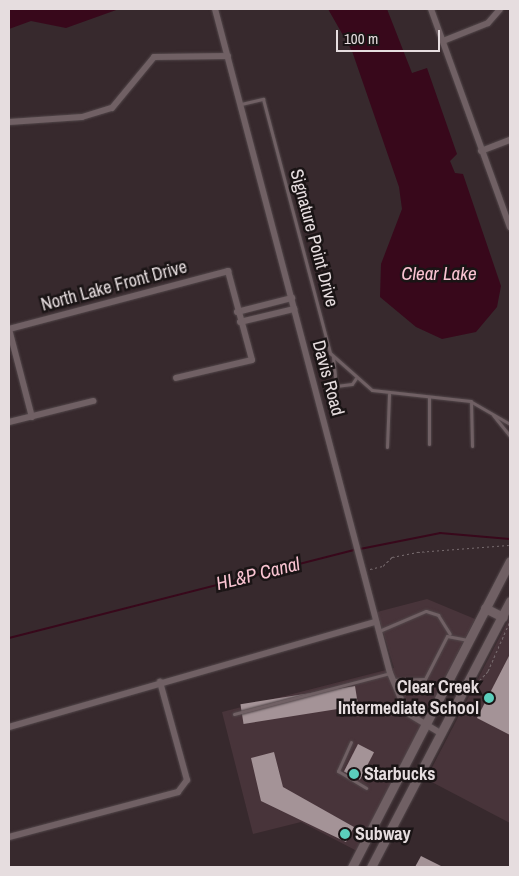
<!DOCTYPE html>
<style>
body{margin:0}
#map{position:relative;width:519px;height:876px;overflow:hidden;background:#37292d;font-family:"Archivo Narrow",sans-serif}
div>[style]{position:absolute}
.built>*{inset:0;background:#48343a}
.water>*{inset:0;background:#38081b}
.stream>*{height:2px;margin:-1px;padding:0 1px;transform-origin:1px;border-radius:1px;background:#38081b}
.building>*{inset:0;background:#a49397;transform-origin:0 0}
.path>*{height:1px;margin-top:-0.5px;transform-origin:0;background:repeating-linear-gradient(90deg,#776b6e 0 2.5px,transparent 0 5px)}
.roads{filter:drop-shadow(0 0 1px #52474a) drop-shadow(0 0 1px #52474a)}
.service>*{height:3px;margin:-1.5px;padding:0 1.5px;transform-origin:1.5px;border-radius:1.5px;background:#706064}
.minor>*{height:6px;margin:-3px;padding:0 3px;transform-origin:3px;border-radius:3px;background:#706064}
.secondary>*{height:9px;margin:-4.5px;padding:0 4.5px;transform-origin:4.5px;border-radius:4.5px;background:#706064}
.dots>*{width:14px;height:14px;translate:-50% -50%;box-sizing:border-box;border:2px solid #1a1415;border-radius:50%}
span{translate:-50% -50%;white-space:nowrap;text-align:center;line-height:1.15;-webkit-text-stroke:5px #1a1415;paint-order:stroke}
.street-label{font-size:18px;color:#e6dddf}
.poi-label{font-size:18px;color:#e6dddf;font-weight:700}
.right{translate:-100% -50%;text-align:right}
.left{translate:0 -50%;text-align:left}
.water-label{font-size:19px;color:#fac4d2;font-style:italic}
.frame{position:absolute;inset:0;border:10px solid #e6dddf;pointer-events:none}
.scale{position:absolute;left:336px;top:30px;width:104px;height:22px;box-sizing:border-box;border:2px solid #e6dddf;border-top:0;padding-left:6px;font-size:15px;line-height:18px;white-space:nowrap;color:#e6dddf;-webkit-text-stroke:4px #1a1415;paint-order:stroke}
</style>
<div id="map">
<div class="built">
<div style="clip-path:polygon(427px 599px,475px 619px,357px 851px,301px 822px,253px 834px,222px 712px,394px 668px,377px 612px)"></div>
<div style="clip-path:polygon(510px 617px,510px 823px,426px 779px)"></div>
</div>
<div class="water">
<div style="clip-path:polygon(9px 9px,119px 9px,66px 28px,31px 21px,9px 29px)"></div>
<div style="clip-path:polygon(328px 9px,387px 9px,412px 73px,427px 68px,457px 154px,450px 161px,455px 173px,463px 174px,501px 286px,497px 307px,476px 332px,442px 339px,416px 327px,380px 297px,381px 264px,402px 209px,399px 187px,352px 51px)"></div>
</div>
<div class="stream">
<div style="left:360px;top:549px;width:82px;rotate:-11.3deg"></div>
<div style="left:440px;top:533px;width:70px;rotate:4.9deg"></div>
<div style="left:9px;top:638px;width:357px;rotate:-14.3deg"></div>
</div>
<div class="building">
<div style="clip-path:polygon(510px 654px,510px 735px,477px 718px)"></div>
<div style="left:355px;top:686px;width:20px;height:116px;rotate:81deg"></div>
<div style="left:358px;top:744px;width:18px;height:31px;rotate:27deg"></div>
<div style="clip-path:polygon(274px 752px,283px 787px,354px 827px,346px 842px,261px 801px,251px 758px)"></div>
<div style="clip-path:polygon(421px 856px,443px 867px,415px 867px)"></div>
</div>
<div class="path">
<div style="left:370px;top:569px;width:13px;rotate:-13deg"></div>
<div style="left:383px;top:566px;width:13px;rotate:-45deg"></div>
<div style="left:392px;top:557px;width:25px;rotate:-11deg"></div>
<div style="left:417px;top:552px;width:92px;rotate:-4.4deg"></div>
<div style="left:476px;top:684px;width:18px;rotate:-47deg"></div>
<div style="left:488px;top:671px;width:55px;rotate:-66.3deg"></div>
</div>
<div class="roads">
<div class="service">
<div style="left:241px;top:104px;width:23px;rotate:-13deg"></div>
<div style="left:263px;top:99px;width:263px;rotate:75.2deg"></div>
<div style="left:330px;top:353px;width:56px;rotate:41.4deg"></div>
<div style="left:372px;top:390px;width:99px;rotate:6.4deg"></div>
<div style="left:470px;top:401px;width:46px;rotate:29.9deg"></div>
<div style="left:333px;top:357px;width:29px;rotate:84deg"></div>
<div style="left:336px;top:386px;width:16px;rotate:-7deg"></div>
<div style="left:352px;top:384px;width:7px;rotate:-56deg"></div>
<div style="left:471px;top:401px;width:45px;rotate:88.7deg"></div>
<div style="left:493px;top:415px;width:27px;rotate:51deg"></div>
<div style="left:429px;top:444px;width:47px;rotate:-90deg"></div>
<div style="left:387px;top:447px;width:53px;rotate:-87.8deg"></div>
<div style="left:379px;top:631px;width:51px;rotate:-23.1deg"></div>
<div style="left:426px;top:611px;width:13px;rotate:18deg"></div>
<div style="left:438px;top:615px;width:22px;rotate:58deg"></div>
<div style="left:393px;top:680px;width:32px;rotate:-2deg"></div>
<div style="left:425px;top:679px;width:48px;rotate:-62.9deg"></div>
<div style="left:447px;top:636px;width:21px;rotate:11deg"></div>
<div style="left:234px;top:714px;width:161px;rotate:-14.7deg"></div>
<div style="left:351px;top:742px;width:32px;rotate:114deg"></div>
<div style="left:338px;top:771px;width:33px;rotate:31deg"></div>
</div>
<div class="minor">
<div style="left:215px;top:9px;width:687px;rotate:75.24deg"></div>
<div style="left:390px;top:673px;width:43px;rotate:67deg"></div>
<div style="left:407px;top:713px;width:41px;rotate:31deg"></div>
<div style="left:431px;top:9px;width:232px;rotate:70.1deg"></div>
<div style="left:443px;top:41px;width:48px;rotate:-21.8deg"></div>
<div style="left:488px;top:23px;width:18px;rotate:-49deg"></div>
<div style="left:9px;top:122px;width:73px;rotate:-3.9deg"></div>
<div style="left:82px;top:117px;width:31px;rotate:-17deg"></div>
<div style="left:112px;top:108px;width:66px;rotate:-50.5deg"></div>
<div style="left:154px;top:57px;width:74px;rotate:-0.8deg"></div>
<div style="left:481px;top:151px;width:31px;rotate:-21deg"></div>
<div style="left:237px;top:312px;width:57px;rotate:-14.3deg"></div>
<div style="left:240px;top:322px;width:56px;rotate:-13.5deg"></div>
<div style="left:9px;top:329px;width:227px;rotate:-14.8deg"></div>
<div style="left:228px;top:271px;width:92px;rotate:74.9deg"></div>
<div style="left:252px;top:360px;width:78px;rotate:166.7deg"></div>
<div style="left:9px;top:329px;width:91px;rotate:75.4deg"></div>
<div style="left:9px;top:422px;width:87px;rotate:-14deg"></div>
<div style="left:9px;top:727px;width:382px;rotate:-16deg"></div>
<div style="left:9px;top:837px;width:175px;rotate:-14.9deg"></div>
<div style="left:178px;top:792px;width:15px;rotate:-53deg"></div>
<div style="left:187px;top:780px;width:102px;rotate:-105.4deg"></div>
</div>
<div class="secondary">
<div style="left:485px;top:608px;width:20px;rotate:27deg"></div>
<div style="left:352px;top:867px;width:344px;rotate:-62.7deg"></div>
<div style="left:371px;top:867px;width:300px;rotate:-62.4deg"></div>
</div>
</div>
<div class="dots">
<div style="left:489px;top:698px;background:#5bcebc"></div>
<div style="left:354px;top:774px;background:#5bcebc"></div>
<div style="left:345px;top:834px;background:#5bcebc"></div>
</div>
<div class="street-label">
<span style="left:314px;top:238px;rotate:75deg">Signature Point Drive</span>
<span style="left:114px;top:286px;rotate:-15deg">North Lake Front Drive</span>
<span style="left:328px;top:378px;rotate:75deg">Davis Road</span>
</div>
<div class="poi-label">
<span class="right" style="left:479px;top:698px">Clear Creek<br>Intermediate School</span>
<span class="left" style="left:364px;top:774px">Starbucks</span>
<span class="left" style="left:355px;top:834px">Subway</span>
</div>
<div class="water-label">
<span style="left:439px;top:274px">Clear Lake</span>
<span style="left:258px;top:574px;rotate:-14deg">HL&amp;P Canal</span>
</div>
<div class="frame"></div>
<div class="scale">100 m</div>
</div>
